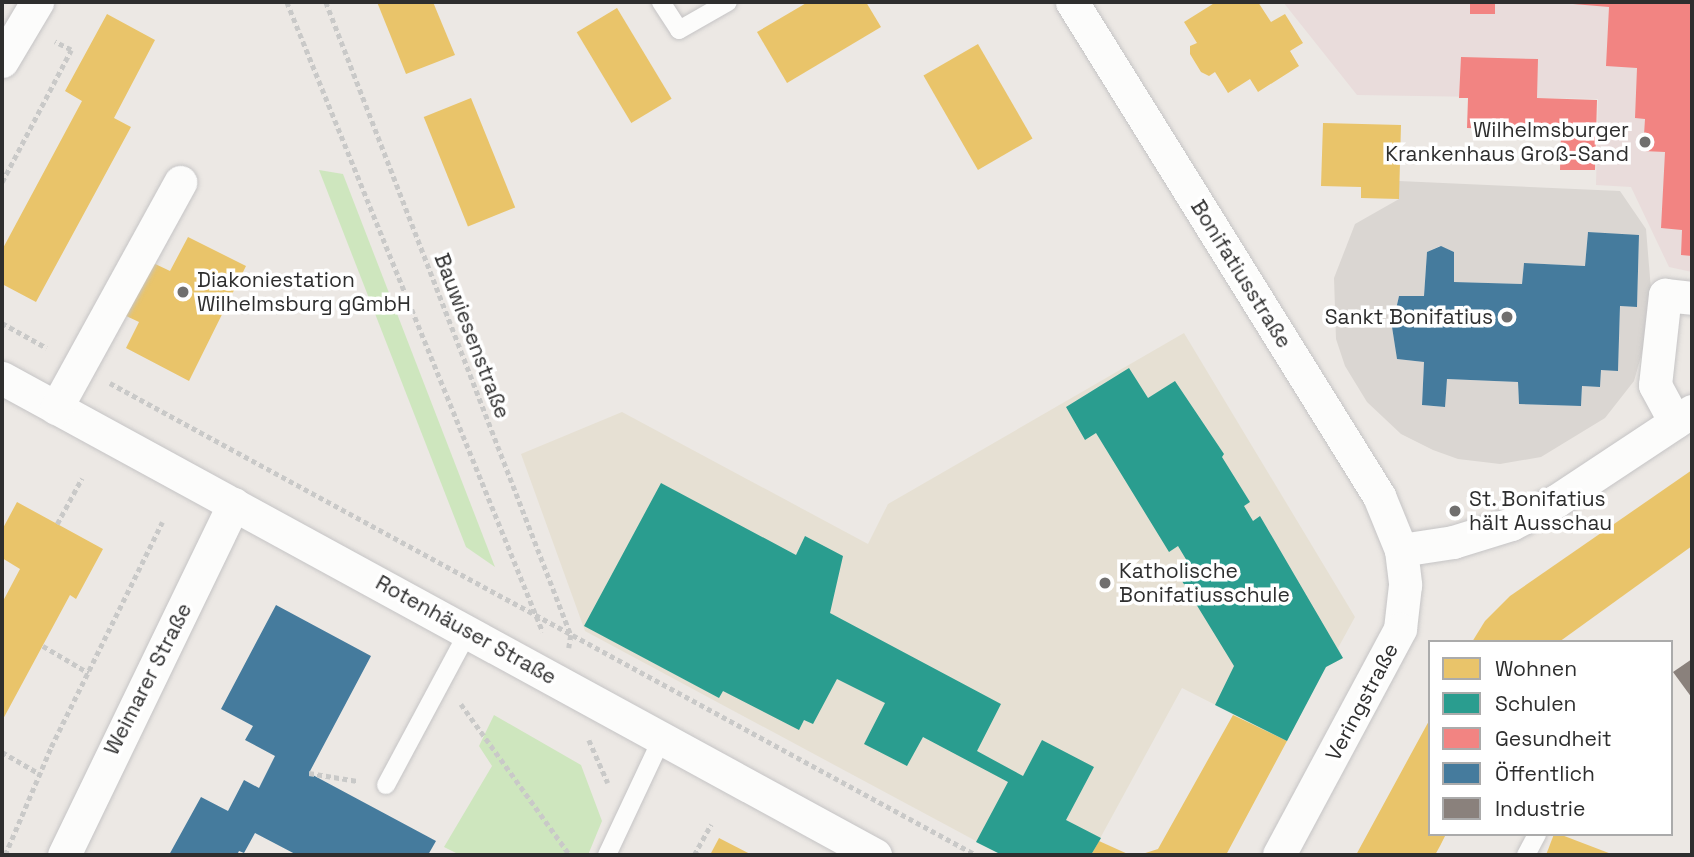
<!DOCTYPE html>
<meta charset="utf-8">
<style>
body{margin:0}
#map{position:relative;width:1694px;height:857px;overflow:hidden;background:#ece8e4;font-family:"Space Grotesk",sans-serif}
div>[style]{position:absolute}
.education>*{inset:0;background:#e6e0d3}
.medical>*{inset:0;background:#e9dcdb}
.green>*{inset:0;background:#cee6be}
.plaza>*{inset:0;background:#dad6d2}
.homes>*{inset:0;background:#e9c46a;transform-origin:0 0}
.schools>*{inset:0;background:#2a9d8f}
.health>*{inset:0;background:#f28482;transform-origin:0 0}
.public>*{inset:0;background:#457b9d}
.industry>*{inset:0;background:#8a817c}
.path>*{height:4.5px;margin-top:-2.25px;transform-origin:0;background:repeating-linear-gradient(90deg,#c9c9c8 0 5px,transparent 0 8.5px)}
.roads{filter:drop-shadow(0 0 2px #c5c4c5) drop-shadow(0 0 2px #c5c4c5)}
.lane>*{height:18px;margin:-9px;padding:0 9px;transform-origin:9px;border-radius:9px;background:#fcfcfb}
.street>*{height:33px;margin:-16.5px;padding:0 16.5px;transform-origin:16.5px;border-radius:16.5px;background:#fcfcfb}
.dots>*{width:19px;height:19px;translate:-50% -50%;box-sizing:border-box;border:4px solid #fff;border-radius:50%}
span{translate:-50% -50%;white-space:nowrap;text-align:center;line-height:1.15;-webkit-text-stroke:7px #fff;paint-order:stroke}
.poi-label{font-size:21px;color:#2e2e2e}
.right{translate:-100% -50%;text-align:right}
.left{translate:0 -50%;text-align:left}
.street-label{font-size:21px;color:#2e2e2e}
.frame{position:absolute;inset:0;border:4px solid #2e2e2e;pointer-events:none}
.legend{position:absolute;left:1428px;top:640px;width:245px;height:196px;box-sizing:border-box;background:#fff;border:2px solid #ababab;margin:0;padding:9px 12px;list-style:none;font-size:21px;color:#2e2e2e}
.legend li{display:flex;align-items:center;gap:14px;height:35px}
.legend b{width:35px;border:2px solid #ababab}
</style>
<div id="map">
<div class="education">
<div style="clip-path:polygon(1184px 333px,1355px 617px,1338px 648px,1343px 658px,1326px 667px,1287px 741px,1182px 688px,1091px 855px,1002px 855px,585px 631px,521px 454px,622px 412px,868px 544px,888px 504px)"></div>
</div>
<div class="medical">
<div style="clip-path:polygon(1283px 2px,1692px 2px,1692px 272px,1669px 267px,1631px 187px,1596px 185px,1598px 99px,1357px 95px)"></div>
</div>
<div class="green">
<div style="clip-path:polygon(319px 170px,343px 174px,495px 567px,466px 547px)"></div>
<div style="clip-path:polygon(494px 715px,581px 765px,602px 821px,588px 855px,460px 855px,444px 847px,492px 766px,479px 746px)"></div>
</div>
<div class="plaza">
<div style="clip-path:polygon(evenodd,1399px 181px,1620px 191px,1646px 229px,1653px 314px,1634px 381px,1605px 418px,1541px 457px,1500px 464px,1458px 459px,1433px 450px,1401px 434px,1367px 402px,1345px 366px,1336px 339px,1334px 278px,1355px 224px,1399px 199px,1399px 181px,1588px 232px,1639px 236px,1637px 307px,1620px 306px,1618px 370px,1601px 370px,1600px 387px,1582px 386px,1581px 406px,1519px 404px,1518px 382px,1447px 379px,1444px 407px,1422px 405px,1424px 362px,1397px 359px,1392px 327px,1399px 296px,1424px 296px,1427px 252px,1440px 246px,1454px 252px,1454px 282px,1522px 284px,1524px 263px,1585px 266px,1588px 232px)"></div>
</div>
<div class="homes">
<div style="clip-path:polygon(377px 2px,433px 2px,455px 55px,406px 74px)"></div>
<div style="clip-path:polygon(808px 2px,866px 2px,881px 27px,787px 83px,757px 32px)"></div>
<div style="clip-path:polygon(1216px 2px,1258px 2px,1271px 22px,1285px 14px,1303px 43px,1290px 51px,1299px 66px,1258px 92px,1250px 79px,1228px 93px,1215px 72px,1209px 76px,1201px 72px,1190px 54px,1190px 46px,1197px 43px,1184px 22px)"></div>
<div style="left:617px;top:8px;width:106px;height:47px;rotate:59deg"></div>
<div style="clip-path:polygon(107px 14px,155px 40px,114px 118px,131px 127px,36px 302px,2px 284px,2px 250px,82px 101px,65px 91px)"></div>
<div style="left:978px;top:44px;width:109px;height:63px;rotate:60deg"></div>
<div style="left:471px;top:98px;width:118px;height:51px;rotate:68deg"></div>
<div style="clip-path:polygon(1323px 123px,1401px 125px,1399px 199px,1361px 198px,1361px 187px,1321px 186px)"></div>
<div style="clip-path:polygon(188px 237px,246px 266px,189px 381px,126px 348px,139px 322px,122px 314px,149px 261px,170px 271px)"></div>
<div style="clip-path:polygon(1692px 470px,1692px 546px,1559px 642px,1472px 642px,1485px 621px,1510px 596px)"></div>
<div style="clip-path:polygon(17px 502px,103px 549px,76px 599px,70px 595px,2px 721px,2px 603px,20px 569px,2px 558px,2px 530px)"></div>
<div style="clip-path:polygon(1233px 715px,1287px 741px,1226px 855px,1139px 855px,1158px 849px)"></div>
<div style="clip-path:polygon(1430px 719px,1430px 834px,1446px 834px,1440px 846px,1435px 855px,1356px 855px)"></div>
<div style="clip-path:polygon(1554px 834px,1559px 834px,1614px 855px,1546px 855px)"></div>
<div style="clip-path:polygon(719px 838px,752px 855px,710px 855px)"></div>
<div style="clip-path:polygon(1099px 841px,1130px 855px,1091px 855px)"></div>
</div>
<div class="schools">
<div style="clip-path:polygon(1129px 368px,1148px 398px,1175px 381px,1224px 454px,1222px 457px,1250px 502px,1244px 506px,1253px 521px,1260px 516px,1343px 658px,1326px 667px,1287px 741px,1215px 705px,1234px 666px,1174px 568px,1187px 561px,1178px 546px,1169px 552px,1096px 433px,1085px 440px,1066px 407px)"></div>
<div style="clip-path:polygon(661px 483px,796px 555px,805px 536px,843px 556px,830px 613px,1001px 704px,977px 751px,1023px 776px,1042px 740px,1094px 767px,1066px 820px,1101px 838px,1091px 855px,1002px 855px,976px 842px,1008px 782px,923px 737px,907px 766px,864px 744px,885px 703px,837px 679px,813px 724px,804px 720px,799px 730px,723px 691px,719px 698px,584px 626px)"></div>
</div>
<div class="health">
<div style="left:1470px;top:2px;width:25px;height:12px"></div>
<div style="clip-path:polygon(1549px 2px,1692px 2px,1692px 256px,1681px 255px,1682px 230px,1661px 228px,1665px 152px,1643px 151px,1645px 119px,1635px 118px,1637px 68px,1606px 66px,1609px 7px)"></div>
<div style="clip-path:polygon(1461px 57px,1538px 59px,1537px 98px,1597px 100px,1595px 170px,1560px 170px,1561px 131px,1467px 128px,1468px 98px,1459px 98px)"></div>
</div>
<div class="public">
<div style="clip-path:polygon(1588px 232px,1639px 235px,1637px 307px,1620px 306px,1618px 371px,1601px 370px,1600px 387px,1582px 386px,1581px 406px,1519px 404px,1518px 382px,1447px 379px,1445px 407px,1422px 405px,1424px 362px,1397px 359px,1392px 327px,1399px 296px,1424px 296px,1427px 252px,1441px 246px,1454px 252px,1454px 282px,1522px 284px,1524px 263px,1585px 266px)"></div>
<div style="clip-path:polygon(276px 605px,371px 656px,309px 773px,436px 841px,428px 855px,297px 855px,255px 833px,244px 853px,239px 851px,237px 855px,169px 855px,201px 797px,228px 811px,244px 780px,259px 788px,275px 756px,245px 740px,253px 726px,221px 709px)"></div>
</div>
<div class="industry">
<div style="clip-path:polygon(1692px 659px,1692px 698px,1673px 672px)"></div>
</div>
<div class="path">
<div style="left:287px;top:2px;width:680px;rotate:67.89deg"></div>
<div style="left:326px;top:2px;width:679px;rotate:68.84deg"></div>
<div style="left:571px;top:635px;width:13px;rotate:99deg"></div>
<div style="left:2px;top:182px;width:149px;rotate:-62.4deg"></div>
<div style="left:71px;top:50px;width:18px;rotate:-153deg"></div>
<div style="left:2px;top:323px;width:51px;rotate:29.1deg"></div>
<div style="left:110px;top:383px;width:986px;rotate:28.59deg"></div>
<div style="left:57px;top:524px;width:52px;rotate:-61.5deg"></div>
<div style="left:43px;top:646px;width:53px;rotate:30.4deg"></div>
<div style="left:461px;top:704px;width:186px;rotate:54.2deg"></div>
<div style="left:589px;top:740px;width:47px;rotate:66.2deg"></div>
<div style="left:2px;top:752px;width:44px;rotate:30.1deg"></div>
<div style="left:309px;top:773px;width:49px;rotate:9.5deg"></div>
<div style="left:5px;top:855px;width:117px;rotate:-66.9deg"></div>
<div style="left:51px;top:747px;width:251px;rotate:-63.7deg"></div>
<div style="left:694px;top:855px;width:35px;rotate:-61deg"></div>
</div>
<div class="roads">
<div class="lane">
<div style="left:661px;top:2px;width:33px;rotate:57deg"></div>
<div style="left:679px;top:30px;width:56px;rotate:-29.7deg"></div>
<div style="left:386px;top:785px;width:174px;rotate:-61.8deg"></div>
<div style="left:607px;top:855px;width:129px;rotate:-64.8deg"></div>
<div style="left:1526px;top:855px;width:24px;rotate:-62deg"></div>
</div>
<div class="street">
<div style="left:1072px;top:2px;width:582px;rotate:58.14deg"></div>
<div style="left:1379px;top:496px;width:58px;rotate:67.8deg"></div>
<div style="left:1401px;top:550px;width:35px;rotate:83deg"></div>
<div style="left:1405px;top:585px;width:44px;rotate:96.5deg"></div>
<div style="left:1400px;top:629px;width:256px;rotate:118.2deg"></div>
<div style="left:2px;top:61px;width:69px;rotate:-59.3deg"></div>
<div style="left:2px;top:378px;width:995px;rotate:28.65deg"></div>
<div style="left:56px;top:408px;width:258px;rotate:-61.2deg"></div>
<div style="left:1675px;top:422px;width:42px;rotate:-118.4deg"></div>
<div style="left:1655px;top:385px;width:91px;rotate:-83.7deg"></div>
<div style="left:1665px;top:295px;width:27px;rotate:6deg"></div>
<div style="left:1401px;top:550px;width:53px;rotate:-8.7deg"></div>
<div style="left:1453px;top:542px;width:61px;rotate:-17.2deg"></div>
<div style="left:1511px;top:524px;width:51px;rotate:-27.1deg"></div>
<div style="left:1556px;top:501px;width:163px;rotate:-33.5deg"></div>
<div style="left:64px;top:855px;width:390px;rotate:-64.2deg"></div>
</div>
</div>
<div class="dots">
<div style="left:1645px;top:142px;background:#706f6e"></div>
<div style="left:183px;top:292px;background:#706f6e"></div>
<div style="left:1507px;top:317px;background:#706f6e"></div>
<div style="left:1455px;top:511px;background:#706f6e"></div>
<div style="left:1105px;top:583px;background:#706f6e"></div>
</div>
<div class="poi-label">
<span class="right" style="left:1629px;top:142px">Wilhelmsburger<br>Krankenhaus Groß-Sand</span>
<span class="left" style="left:197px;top:292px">Diakoniestation<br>Wilhelmsburg gGmbH</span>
<span class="right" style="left:1493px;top:317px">Sankt Bonifatius</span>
<span class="left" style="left:1469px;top:511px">St. Bonifatius<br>hält Ausschau</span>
<span class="left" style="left:1119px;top:583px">Katholische<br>Bonifatiusschule</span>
</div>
<div class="street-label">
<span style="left:1241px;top:274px;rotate:58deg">Bonifatiusstraße</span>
<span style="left:472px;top:336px;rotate:69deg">Bauwiesenstraße</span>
<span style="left:466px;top:630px;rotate:29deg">Rotenhäuser Straße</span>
<span style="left:148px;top:679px;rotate:-63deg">Weimarer Straße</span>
<span style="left:1362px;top:702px;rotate:-62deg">Veringstraße</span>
</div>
<div class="frame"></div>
<ul class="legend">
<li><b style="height:19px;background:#e9c46a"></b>Wohnen</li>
<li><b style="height:19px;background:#2a9d8f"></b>Schulen</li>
<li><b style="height:19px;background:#f28482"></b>Gesundheit</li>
<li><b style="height:19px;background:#457b9d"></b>Öffentlich</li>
<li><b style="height:19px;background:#8a817c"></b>Industrie</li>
</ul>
</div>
